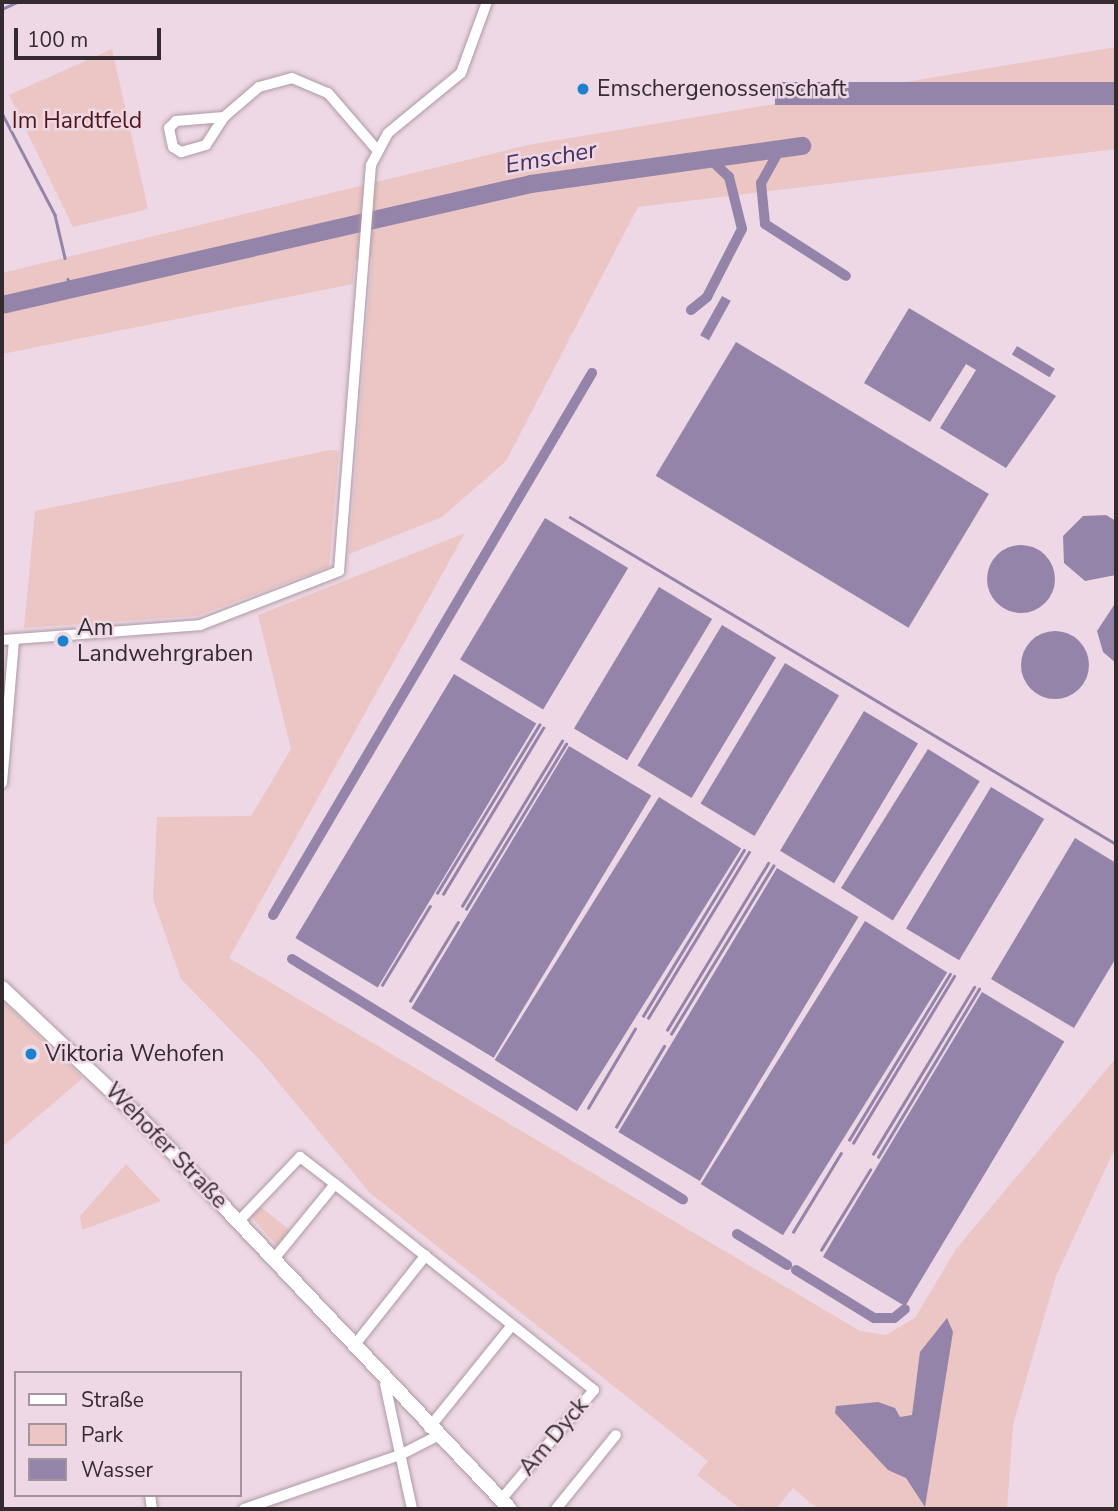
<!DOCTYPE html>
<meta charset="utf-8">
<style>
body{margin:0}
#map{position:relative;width:1118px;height:1511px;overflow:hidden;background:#eed8e5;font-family:"Nunito Sans",sans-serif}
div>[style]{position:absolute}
.green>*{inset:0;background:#ebc6c4}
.water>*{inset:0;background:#9484aa;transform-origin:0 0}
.round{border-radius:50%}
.stream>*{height:2.5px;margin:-1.25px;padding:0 1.25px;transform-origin:1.25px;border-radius:1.25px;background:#9484aa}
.canal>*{height:10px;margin:-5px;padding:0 5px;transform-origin:5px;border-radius:5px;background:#9484aa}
.river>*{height:18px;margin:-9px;padding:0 9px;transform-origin:9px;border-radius:9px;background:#9484aa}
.roads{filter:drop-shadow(0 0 2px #ae9aa5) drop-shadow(0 0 2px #ae9aa5)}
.street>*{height:10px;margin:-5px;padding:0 5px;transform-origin:5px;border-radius:5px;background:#fff}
.secondary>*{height:14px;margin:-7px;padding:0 7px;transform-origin:7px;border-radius:7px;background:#fff}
.dots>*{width:19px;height:19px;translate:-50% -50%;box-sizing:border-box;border:4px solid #eed8e5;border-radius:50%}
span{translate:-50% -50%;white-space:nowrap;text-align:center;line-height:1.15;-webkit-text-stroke:5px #eed8e5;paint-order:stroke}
.poi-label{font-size:23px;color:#332b30}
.left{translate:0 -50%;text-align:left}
.park-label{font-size:23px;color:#511519}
.street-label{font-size:23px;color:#332b30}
.water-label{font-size:24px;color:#472f62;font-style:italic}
.frame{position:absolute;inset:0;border:4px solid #332b30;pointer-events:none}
.legend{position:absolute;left:14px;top:1371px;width:228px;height:126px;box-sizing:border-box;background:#eed8e5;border:2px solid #a3939d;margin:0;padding:9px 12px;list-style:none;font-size:21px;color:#332b30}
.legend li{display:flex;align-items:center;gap:14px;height:35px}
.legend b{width:35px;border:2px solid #a3939d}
.scale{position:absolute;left:14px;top:28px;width:147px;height:32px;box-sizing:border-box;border:4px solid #332b30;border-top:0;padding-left:9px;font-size:21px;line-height:24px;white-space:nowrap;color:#332b30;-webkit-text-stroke:5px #eed8e5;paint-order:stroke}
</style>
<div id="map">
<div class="green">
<div style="clip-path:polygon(1116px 47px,1116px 149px,638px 207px,506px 461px,442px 517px,349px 554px,372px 257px,355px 260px,353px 284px,2px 354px,2px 273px,528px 145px)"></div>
<div style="clip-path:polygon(112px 49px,148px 209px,73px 227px,9px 95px)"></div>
<div style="clip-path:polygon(330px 450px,339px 451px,329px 567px,197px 616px,24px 628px,35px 511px)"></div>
<div style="clip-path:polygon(465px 533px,229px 958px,860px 1331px,886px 1335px,915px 1318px,956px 1249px,1116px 1058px,1116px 1146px,1056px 1276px,1013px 1425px,1007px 1509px,818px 1509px,793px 1488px,776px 1509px,741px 1509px,697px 1475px,708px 1461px,370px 1193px,259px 1059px,181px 979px,153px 899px,157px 817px,251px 816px,291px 749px,258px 615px)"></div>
<div style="clip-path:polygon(2px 1001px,83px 1078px,2px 1147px)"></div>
<div style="clip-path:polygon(126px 1164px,161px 1201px,82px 1230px,80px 1216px)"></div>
<div style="clip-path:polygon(257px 1204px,291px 1231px,277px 1246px,248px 1213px)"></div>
</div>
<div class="water">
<div style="left:1116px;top:82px;width:23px;height:341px;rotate:90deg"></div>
<div style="left:722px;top:296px;width:10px;height:45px;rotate:29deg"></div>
<div style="clip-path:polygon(909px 308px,1056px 396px,1006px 468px,940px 428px,976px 370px,966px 364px,930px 422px,864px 383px)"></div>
<div style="left:736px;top:342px;width:295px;height:156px;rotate:31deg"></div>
<div style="left:1017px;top:346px;width:44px;height:10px;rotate:31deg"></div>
<div style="clip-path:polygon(1106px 515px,1116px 521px,1116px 575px,1085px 581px,1064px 563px,1063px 536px,1083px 516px)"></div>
<div style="left:545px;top:518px;width:97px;height:165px;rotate:31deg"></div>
<div class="round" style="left:987px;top:545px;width:68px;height:68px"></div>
<div style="left:659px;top:587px;width:62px;height:165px;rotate:31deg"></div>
<div style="clip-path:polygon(1116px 602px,1116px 663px,1103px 652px,1097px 631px)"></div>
<div style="left:722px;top:625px;width:63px;height:164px;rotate:31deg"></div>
<div class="round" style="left:1021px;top:631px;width:68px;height:68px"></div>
<div style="left:785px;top:663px;width:63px;height:164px;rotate:31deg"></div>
<div style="left:454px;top:674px;width:96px;height:308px;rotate:31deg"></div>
<div style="left:864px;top:711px;width:63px;height:163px;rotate:31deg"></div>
<div style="left:569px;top:746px;width:96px;height:306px;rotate:31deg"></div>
<div style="left:928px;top:749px;width:61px;height:164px;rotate:32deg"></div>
<div style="left:991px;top:787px;width:62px;height:165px;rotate:31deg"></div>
<div style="left:659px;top:797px;width:97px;height:310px;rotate:32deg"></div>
<div style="clip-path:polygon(1075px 838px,1116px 863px,1116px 958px,1074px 1028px,991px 979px)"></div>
<div style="left:777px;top:868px;width:95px;height:308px;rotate:31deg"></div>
<div style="left:865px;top:921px;width:97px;height:310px;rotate:32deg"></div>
<div style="left:982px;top:992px;width:96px;height:309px;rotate:31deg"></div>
<div style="clip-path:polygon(947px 1318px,953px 1332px,925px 1507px,906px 1478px,888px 1470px,835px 1413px,836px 1406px,878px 1402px,895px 1408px,900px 1417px,912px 1415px,920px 1352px)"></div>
</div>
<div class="stream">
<div style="left:2px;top:9px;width:17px;rotate:-25deg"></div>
<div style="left:2px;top:113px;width:115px;rotate:62.5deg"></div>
<div style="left:55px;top:215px;width:44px;rotate:76.9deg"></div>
<div style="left:68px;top:279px;width:10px;rotate:79deg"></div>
<div style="left:570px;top:517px;width:636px;rotate:30.92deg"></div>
<div style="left:437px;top:893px;width:197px;rotate:-58.7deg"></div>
<div style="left:443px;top:894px;width:194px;rotate:-58.9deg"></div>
<div style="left:462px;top:906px;width:193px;rotate:-58.8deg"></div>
<div style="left:466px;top:909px;width:193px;rotate:-58.8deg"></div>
<div style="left:382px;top:985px;width:92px;rotate:-58.7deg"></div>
<div style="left:410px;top:1001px;width:92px;rotate:-58.7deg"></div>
<div style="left:643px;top:1016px;width:194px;rotate:-58.7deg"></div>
<div style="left:648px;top:1018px;width:194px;rotate:-58.7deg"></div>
<div style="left:667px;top:1030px;width:195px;rotate:-58.8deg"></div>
<div style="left:671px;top:1034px;width:197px;rotate:-58.7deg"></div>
<div style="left:588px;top:1108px;width:92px;rotate:-59.3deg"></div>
<div style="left:616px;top:1127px;width:94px;rotate:-59.3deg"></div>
<div style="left:849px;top:1140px;width:194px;rotate:-58.7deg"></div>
<div style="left:853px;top:1143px;width:195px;rotate:-58.8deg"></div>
<div style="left:873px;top:1154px;width:195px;rotate:-58.8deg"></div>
<div style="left:878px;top:1157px;width:196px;rotate:-59deg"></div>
<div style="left:793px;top:1232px;width:92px;rotate:-58.7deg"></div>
<div style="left:821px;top:1250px;width:94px;rotate:-58.5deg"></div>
</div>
<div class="canal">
<div style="left:780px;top:149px;width:39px;rotate:119deg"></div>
<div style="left:761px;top:183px;width:41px;rotate:84.4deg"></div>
<div style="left:765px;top:224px;width:96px;rotate:32.7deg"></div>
<div style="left:691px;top:310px;width:21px;rotate:-39deg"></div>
<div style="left:707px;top:297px;width:76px;rotate:-62.8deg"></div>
<div style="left:742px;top:229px;width:54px;rotate:-104deg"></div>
<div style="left:729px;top:177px;width:25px;rotate:-137deg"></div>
<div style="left:273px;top:915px;width:629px;rotate:-59.52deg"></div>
<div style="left:292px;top:959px;width:459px;rotate:31.6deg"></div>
<div style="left:737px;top:1234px;width:59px;rotate:31.8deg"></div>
<div style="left:796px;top:1270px;width:92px;rotate:31.6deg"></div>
<div style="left:874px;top:1318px;width:20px"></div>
<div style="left:894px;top:1318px;width:14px;rotate:-39deg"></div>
</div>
<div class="river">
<div style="left:2px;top:305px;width:543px;rotate:-12.88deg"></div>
<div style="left:531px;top:184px;width:274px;rotate:-8deg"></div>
</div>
<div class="roads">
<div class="street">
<div style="left:224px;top:117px;width:33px;rotate:123deg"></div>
<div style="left:206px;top:145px;width:26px;rotate:164deg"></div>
<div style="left:181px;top:152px;width:9px;rotate:-148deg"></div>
<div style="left:173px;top:147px;width:19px;rotate:-102deg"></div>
<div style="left:169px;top:128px;width:10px;rotate:-45deg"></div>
<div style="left:176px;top:121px;width:48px;rotate:-4.8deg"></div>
<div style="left:224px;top:117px;width:46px;rotate:-40.6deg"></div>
<div style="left:259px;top:87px;width:34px;rotate:-15deg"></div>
<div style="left:292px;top:78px;width:39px;rotate:23deg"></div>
<div style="left:328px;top:93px;width:75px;rotate:49.3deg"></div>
<div style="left:2px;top:640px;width:199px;rotate:-4.3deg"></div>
<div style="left:200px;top:625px;width:149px;rotate:-21.2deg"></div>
<div style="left:339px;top:571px;width:407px;rotate:-85.5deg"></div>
<div style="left:371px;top:165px;width:36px;rotate:-62deg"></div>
<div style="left:388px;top:133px;width:94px;rotate:-39.4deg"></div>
<div style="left:461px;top:73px;width:76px;rotate:-69.9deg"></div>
<div style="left:2px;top:783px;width:144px;rotate:-85.2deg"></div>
<div style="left:238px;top:1222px;width:90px;rotate:-46.4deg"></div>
<div style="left:300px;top:1157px;width:44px;rotate:37.6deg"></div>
<div style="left:273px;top:1260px;width:98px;rotate:-50.8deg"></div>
<div style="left:335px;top:1184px;width:331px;rotate:38.5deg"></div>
<div style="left:594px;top:1390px;width:145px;rotate:130.3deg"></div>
<div style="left:353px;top:1347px;width:117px;rotate:-51.6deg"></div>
<div style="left:385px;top:1384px;width:128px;rotate:77.8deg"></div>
<div style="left:429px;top:1428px;width:132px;rotate:-51.1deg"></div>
<div style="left:150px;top:1495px;width:14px;rotate:82deg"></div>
<div style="left:244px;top:1509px;width:165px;rotate:-19.1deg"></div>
<div style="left:400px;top:1455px;width:39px;rotate:-27deg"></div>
<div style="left:556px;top:1509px;width:95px;rotate:-51deg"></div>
</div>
<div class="secondary">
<div style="left:2px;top:988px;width:190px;rotate:43.3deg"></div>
<div style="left:140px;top:1118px;width:538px;rotate:46.58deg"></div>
</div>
</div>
<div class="dots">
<div style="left:583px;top:89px;background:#1b81cc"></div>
<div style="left:63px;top:641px;background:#1b81cc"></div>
<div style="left:31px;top:1054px;background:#1b81cc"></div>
</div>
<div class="poi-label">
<span class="left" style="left:597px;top:89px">Emschergenossenschaft</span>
<span class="left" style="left:77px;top:641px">Am<br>Landwehrgraben</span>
<span class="left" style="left:45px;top:1054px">Viktoria Wehofen</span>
</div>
<div class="park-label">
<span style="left:77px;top:121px">Im Hardtfeld</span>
</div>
<div class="street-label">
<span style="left:166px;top:1146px;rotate:46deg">Wehofer Straße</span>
<span style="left:554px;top:1437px;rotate:-50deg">Am Dyck</span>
</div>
<div class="water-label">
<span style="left:551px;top:158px;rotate:-10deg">Emscher</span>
</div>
<div class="frame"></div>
<ul class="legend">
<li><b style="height:9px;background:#fff"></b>Straße</li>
<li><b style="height:19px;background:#ebc6c4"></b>Park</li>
<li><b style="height:19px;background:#9484aa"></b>Wasser</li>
</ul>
<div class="scale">100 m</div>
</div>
